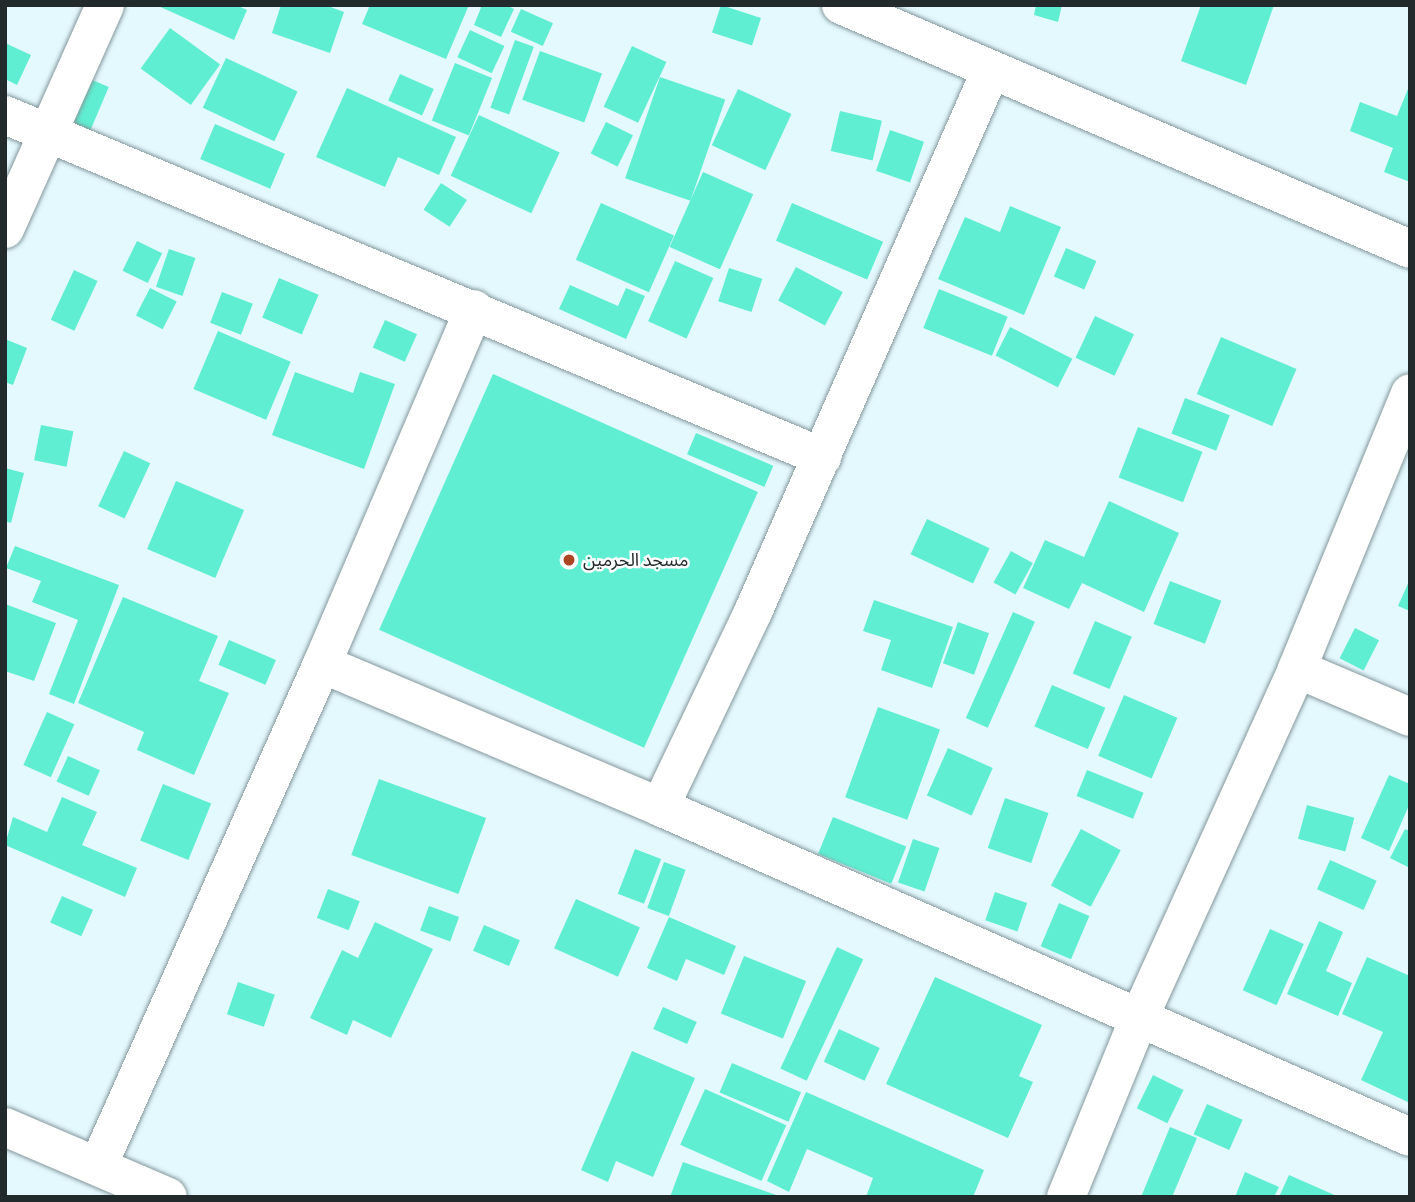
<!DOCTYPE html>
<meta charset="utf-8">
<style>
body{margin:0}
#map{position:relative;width:1415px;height:1202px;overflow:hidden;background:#e4f9fe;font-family:Bitter,"Noto Sans Arabic",serif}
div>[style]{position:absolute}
.building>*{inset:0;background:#5feed2;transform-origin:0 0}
.roads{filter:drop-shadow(0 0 2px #83979b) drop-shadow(0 0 2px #83979b)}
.minor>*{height:38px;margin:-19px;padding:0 19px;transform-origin:19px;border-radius:19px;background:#fff}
.dots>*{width:19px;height:19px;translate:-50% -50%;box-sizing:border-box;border:4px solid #fff;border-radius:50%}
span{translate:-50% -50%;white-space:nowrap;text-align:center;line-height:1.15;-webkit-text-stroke:5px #fff;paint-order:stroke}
.poi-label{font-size:18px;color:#222a2c}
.left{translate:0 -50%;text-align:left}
.frame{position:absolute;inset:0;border:7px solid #222a2c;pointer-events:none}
</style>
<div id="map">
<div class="building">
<div style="clip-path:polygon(156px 5px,236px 5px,247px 10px,234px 40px)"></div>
<div style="clip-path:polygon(281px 5px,325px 5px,344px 12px,330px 53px,272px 33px)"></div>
<div style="clip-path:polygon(370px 5px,469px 5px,446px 59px,362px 24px)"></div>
<div style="clip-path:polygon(482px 5px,506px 5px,514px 9px,501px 37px,474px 25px)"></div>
<div style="left:721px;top:5px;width:42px;height:29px;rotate:18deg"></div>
<div style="clip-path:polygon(1036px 5px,1062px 5px,1058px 22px,1034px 15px)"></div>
<div style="clip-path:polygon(1201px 5px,1274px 5px,1246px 85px,1181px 61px)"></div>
<div style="left:521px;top:9px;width:35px;height:25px;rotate:24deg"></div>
<div style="left:170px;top:28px;width:62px;height:50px;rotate:36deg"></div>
<div style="left:470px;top:30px;width:38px;height:30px;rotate:25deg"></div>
<div style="left:515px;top:40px;width:20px;height:72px;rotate:20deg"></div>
<div style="clip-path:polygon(5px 43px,31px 55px,17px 85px,5px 79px)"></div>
<div style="left:632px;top:46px;width:38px;height:67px;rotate:25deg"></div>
<div style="left:540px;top:51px;width:66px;height:52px;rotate:20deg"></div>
<div style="left:226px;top:58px;width:79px;height:55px;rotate:25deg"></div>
<div style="left:455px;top:63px;width:40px;height:62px;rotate:22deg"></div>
<div style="left:400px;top:74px;width:37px;height:29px;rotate:24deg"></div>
<div style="left:83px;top:76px;width:28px;height:47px;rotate:23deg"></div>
<div style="left:660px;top:77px;width:69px;height:107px;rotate:19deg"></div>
<div style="clip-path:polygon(1410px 84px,1410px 182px,1384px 172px,1393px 148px,1350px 131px,1360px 102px,1397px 116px)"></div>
<div style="clip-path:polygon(347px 88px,456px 137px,439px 175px,398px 157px,385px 187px,316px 157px)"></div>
<div style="left:738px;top:89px;width:59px;height:62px;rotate:25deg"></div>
<div style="left:840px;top:111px;width:43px;height:41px;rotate:13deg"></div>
<div style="left:479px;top:115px;width:89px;height:67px;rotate:25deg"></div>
<div style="left:606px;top:122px;width:30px;height:35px;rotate:26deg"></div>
<div style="left:215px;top:124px;width:76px;height:38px;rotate:23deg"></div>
<div style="left:890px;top:130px;width:36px;height:43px;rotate:19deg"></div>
<div style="left:703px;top:172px;width:55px;height:82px;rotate:24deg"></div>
<div style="left:441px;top:183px;width:31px;height:32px;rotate:33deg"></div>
<div style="left:601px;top:203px;width:80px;height:62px;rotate:24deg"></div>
<div style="left:792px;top:203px;width:99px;height:41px;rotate:23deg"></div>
<div style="clip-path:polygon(1010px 206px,1061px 227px,1024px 315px,938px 279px,965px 217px,1000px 232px)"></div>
<div style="left:137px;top:241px;width:28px;height:33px;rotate:26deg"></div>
<div style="left:1066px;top:248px;width:33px;height:31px;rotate:23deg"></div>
<div style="left:169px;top:249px;width:28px;height:40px;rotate:19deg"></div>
<div style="left:675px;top:261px;width:42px;height:66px;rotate:24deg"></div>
<div style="left:796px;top:267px;width:53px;height:38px;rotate:28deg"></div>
<div style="left:729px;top:268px;width:35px;height:35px;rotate:18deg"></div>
<div style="left:74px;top:270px;width:26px;height:55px;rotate:25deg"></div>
<div style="left:279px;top:278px;width:43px;height:43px;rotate:23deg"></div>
<div style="clip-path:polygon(570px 285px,618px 306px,626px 288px,645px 296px,626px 339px,559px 309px)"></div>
<div style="left:150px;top:288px;width:30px;height:31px;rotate:27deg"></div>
<div style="left:939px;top:289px;width:74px;height:42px;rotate:22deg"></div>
<div style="left:222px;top:292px;width:33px;height:33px;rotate:21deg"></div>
<div style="left:1095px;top:316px;width:43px;height:46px;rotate:25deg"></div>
<div style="left:385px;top:320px;width:35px;height:30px;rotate:24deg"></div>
<div style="left:1010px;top:327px;width:70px;height:32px;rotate:27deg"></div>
<div style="left:218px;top:331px;width:79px;height:63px;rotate:23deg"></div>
<div style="left:1221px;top:337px;width:82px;height:62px;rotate:23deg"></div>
<div style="clip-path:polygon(5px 339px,27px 348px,13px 385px,5px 382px)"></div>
<div style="clip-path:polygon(295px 372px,353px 393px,360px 372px,395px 384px,364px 469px,272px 435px)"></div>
<div style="left:493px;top:374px;width:290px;height:280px;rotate:24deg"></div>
<div style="left:1185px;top:398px;width:48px;height:38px;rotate:21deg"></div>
<div style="left:41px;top:425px;width:33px;height:36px;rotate:11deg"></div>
<div style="left:1138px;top:427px;width:69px;height:54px;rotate:21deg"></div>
<div style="left:696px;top:433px;width:84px;height:23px;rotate:23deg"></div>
<div style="left:124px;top:451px;width:29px;height:61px;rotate:25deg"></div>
<div style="clip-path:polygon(5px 468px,24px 473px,11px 523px,5px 521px)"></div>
<div style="left:176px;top:481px;width:74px;height:74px;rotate:23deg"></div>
<div style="clip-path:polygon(1109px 501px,1179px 533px,1144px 612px,1082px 583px,1069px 609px,1023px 588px,1045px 540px,1084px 557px)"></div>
<div style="left:927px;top:519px;width:69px;height:39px;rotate:25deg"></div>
<div style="clip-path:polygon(15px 546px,119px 585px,74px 704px,49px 694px,78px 620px,32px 602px,41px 581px,6px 568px)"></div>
<div style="left:1011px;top:551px;width:25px;height:36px;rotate:29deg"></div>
<div style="clip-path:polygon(1410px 579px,1410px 611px,1398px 606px)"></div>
<div style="left:1170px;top:581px;width:55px;height:46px;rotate:21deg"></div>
<div style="clip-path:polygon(123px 597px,218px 636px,199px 681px,229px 693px,194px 775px,137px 750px,144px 732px,78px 703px)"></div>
<div style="clip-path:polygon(874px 600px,953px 627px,932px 688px,881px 670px,891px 640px,863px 631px)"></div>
<div style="clip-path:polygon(5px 604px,56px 623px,34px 681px,5px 671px)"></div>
<div style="left:1013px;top:612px;width:24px;height:116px;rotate:24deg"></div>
<div style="left:1095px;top:621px;width:40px;height:57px;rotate:23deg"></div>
<div style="left:958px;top:622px;width:33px;height:44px;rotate:20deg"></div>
<div style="left:1355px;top:628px;width:27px;height:34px;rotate:27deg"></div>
<div style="left:229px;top:640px;width:51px;height:27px;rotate:23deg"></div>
<div style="left:1052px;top:685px;width:58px;height:45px;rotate:23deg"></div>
<div style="left:1124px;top:695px;width:58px;height:66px;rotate:23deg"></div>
<div style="left:878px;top:707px;width:66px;height:96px;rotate:20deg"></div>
<div style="left:47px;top:712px;width:30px;height:58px;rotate:24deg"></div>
<div style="left:948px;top:748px;width:49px;height:52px;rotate:24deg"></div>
<div style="left:68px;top:756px;width:35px;height:28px;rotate:24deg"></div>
<div style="left:1087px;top:770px;width:61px;height:28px;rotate:22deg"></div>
<div style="clip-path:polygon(1389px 775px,1410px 784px,1410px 803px,1389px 851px,1361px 838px)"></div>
<div style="left:379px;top:779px;width:114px;height:81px;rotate:20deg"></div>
<div style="left:163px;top:784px;width:52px;height:61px;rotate:22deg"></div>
<div style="clip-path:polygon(62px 797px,97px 812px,82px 845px,137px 868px,125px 897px,5px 845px,13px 817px,47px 832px)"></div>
<div style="left:1005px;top:798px;width:46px;height:53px;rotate:19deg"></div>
<div style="left:1307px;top:805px;width:49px;height:35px;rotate:15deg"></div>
<div style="left:833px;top:817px;width:79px;height:40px;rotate:22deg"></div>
<div style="left:1081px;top:829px;width:45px;height:64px;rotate:28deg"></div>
<div style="clip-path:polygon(1405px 829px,1410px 831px,1410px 868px,1390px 858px)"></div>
<div style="left:913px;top:839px;width:28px;height:46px;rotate:19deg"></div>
<div style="left:635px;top:849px;width:28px;height:48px;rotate:21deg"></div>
<div style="left:1330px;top:860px;width:51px;height:32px;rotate:24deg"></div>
<div style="left:664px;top:862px;width:23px;height:49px;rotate:20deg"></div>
<div style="left:328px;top:889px;width:34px;height:31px;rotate:21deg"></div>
<div style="left:995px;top:892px;width:34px;height:30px;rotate:19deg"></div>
<div style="left:62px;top:896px;width:34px;height:29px;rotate:24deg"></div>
<div style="left:576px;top:899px;width:70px;height:54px;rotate:24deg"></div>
<div style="left:1059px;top:903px;width:33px;height:47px;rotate:23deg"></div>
<div style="left:429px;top:906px;width:32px;height:26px;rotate:20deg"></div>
<div style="clip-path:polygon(669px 917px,736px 946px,724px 975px,686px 959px,677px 981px,647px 968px)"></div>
<div style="clip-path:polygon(1319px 921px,1343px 932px,1326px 971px,1352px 983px,1338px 1016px,1287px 994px)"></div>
<div style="clip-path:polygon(375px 922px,433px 949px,391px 1038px,353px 1020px,347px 1035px,310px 1018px,342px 950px,358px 958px)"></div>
<div style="left:484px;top:925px;width:39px;height:28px;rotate:23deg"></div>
<div style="left:1270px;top:929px;width:37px;height:67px;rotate:24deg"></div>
<div style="left:837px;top:947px;width:29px;height:134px;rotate:25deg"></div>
<div style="left:744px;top:956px;width:67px;height:62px;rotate:22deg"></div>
<div style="clip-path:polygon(1367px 957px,1410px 976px,1410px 1103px,1361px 1080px,1383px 1032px,1342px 1014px)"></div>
<div style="clip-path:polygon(935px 977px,1042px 1025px,1019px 1076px,1033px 1082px,1008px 1138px,886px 1084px)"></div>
<div style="left:238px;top:982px;width:39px;height:34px;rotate:19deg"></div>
<div style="left:663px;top:1007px;width:37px;height:24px;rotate:24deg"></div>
<div style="left:839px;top:1029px;width:45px;height:36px;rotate:25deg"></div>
<div style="clip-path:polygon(632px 1051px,695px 1078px,653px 1177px,616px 1161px,608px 1182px,581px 1170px)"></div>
<div style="left:732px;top:1063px;width:75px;height:32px;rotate:23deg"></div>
<div style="left:1153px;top:1075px;width:34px;height:37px;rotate:26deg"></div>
<div style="left:705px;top:1089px;width:89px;height:61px;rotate:24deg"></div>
<div style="clip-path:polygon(806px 1092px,984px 1170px,973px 1197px,866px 1197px,873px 1178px,807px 1149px,789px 1192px,767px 1181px)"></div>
<div style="left:1207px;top:1104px;width:39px;height:33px;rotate:24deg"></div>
<div style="clip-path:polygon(1170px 1127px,1197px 1138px,1172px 1197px,1141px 1197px)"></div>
<div style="clip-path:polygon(683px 1162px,779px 1196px,779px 1197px,670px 1197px)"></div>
<div style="clip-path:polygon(1245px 1172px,1279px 1187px,1274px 1197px,1235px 1197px)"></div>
<div style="clip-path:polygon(1289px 1175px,1339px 1197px,1279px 1197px)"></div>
</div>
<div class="roads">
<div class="minor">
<div style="left:841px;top:5px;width:619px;rotate:23.21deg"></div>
<div style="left:5px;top:115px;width:886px;rotate:22.71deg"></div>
<div style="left:5px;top:229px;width:245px;rotate:-65.9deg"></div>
<div style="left:322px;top:664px;width:367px;rotate:22.9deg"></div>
<div style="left:660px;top:807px;width:819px;rotate:23.75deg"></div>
<div style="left:1297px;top:669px;width:123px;rotate:23deg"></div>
<div style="left:660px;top:807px;width:216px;rotate:-64.5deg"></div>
<div style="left:753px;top:612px;width:592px;rotate:-66.29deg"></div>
<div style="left:5px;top:1127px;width:177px;rotate:23.2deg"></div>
<div style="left:98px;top:1166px;width:550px;rotate:-65.95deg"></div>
<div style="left:322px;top:664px;width:386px;rotate:-66.8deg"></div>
<div style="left:1066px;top:1197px;width:193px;rotate:-67.8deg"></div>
<div style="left:1139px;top:1018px;width:383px;rotate:-65.6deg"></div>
<div style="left:1297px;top:669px;width:298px;rotate:-67.7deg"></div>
</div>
</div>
<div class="dots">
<div style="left:569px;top:560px;background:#ac4521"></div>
</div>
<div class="poi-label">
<span class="left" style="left:583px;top:560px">مسجد الحرمين</span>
</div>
<div class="frame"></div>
</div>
